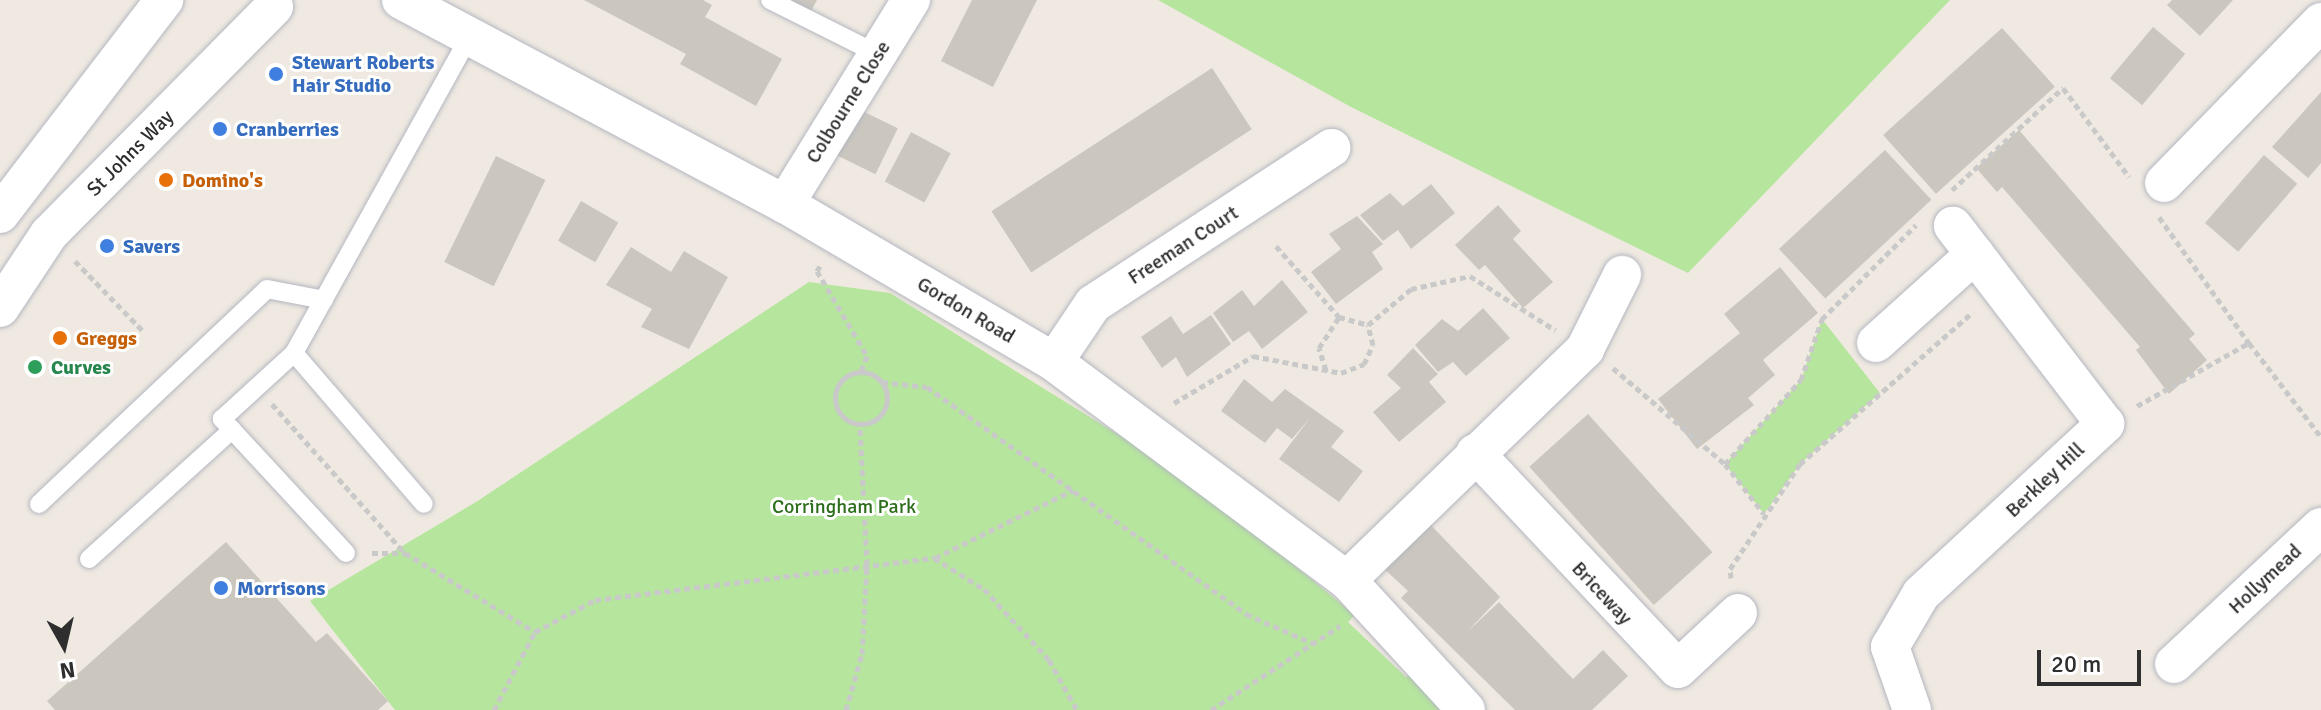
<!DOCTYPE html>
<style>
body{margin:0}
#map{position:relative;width:2321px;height:710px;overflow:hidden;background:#efe9e1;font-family:Signika,sans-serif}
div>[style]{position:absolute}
.green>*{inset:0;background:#b6e59e}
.building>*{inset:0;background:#cbc7bf;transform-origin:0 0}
.path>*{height:5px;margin-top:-2.5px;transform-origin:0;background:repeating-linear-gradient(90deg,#c9c9c9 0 6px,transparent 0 10px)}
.path>.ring{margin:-2.5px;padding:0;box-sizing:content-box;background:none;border:5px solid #c9c9c9;border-radius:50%}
.roads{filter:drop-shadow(0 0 2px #b4b7c1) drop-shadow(0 0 2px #b4b7c1)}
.lane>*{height:18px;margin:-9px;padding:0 9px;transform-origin:9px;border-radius:9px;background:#fff}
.street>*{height:38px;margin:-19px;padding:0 19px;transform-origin:19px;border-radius:19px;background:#fff}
.dots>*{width:22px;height:22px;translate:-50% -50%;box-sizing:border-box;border:4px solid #fff;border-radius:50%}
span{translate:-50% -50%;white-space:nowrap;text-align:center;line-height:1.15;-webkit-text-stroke:6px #fff;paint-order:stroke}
.shop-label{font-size:20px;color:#366cbe;font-weight:700}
.left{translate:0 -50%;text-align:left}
.street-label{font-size:20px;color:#2e2e2e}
.food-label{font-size:20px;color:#c56008;font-weight:700}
.leisure-label{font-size:20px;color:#27864d;font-weight:700}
.park-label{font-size:20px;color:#2c6e1b}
.north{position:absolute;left:24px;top:606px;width:80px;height:80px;-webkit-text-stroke:6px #fff;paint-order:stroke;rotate:172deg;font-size:22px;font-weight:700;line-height:32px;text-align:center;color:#2e2e2e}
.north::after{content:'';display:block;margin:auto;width:28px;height:36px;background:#2e2e2e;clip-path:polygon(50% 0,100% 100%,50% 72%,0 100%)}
.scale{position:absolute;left:2037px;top:650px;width:104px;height:36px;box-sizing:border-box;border:4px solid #2e2e2e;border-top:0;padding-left:10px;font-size:24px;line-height:28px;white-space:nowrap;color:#2e2e2e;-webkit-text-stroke:6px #fff;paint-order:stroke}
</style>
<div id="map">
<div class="green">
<div style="clip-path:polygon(1158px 0,1950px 0,1688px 273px,1351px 107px)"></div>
<div style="clip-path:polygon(809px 282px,890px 293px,1185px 476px,1355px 615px,1348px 622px,1406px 677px,1415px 671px,1447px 710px,395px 710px,310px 601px,476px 502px)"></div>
<div style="clip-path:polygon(1822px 319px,1880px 393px,1800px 464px,1764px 514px,1725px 464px,1801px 380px)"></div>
</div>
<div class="building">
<div style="clip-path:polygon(584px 0,703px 0,712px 5px,705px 17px,782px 59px,756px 106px,680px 64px,686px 54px)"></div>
<div style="clip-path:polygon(790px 0,817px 0,811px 11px)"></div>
<div style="clip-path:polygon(972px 0,1037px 0,993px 87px,941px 61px)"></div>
<div style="clip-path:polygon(2172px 0,2233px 0,2200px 36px,2167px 5px)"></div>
<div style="left:2153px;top:27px;width:42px;height:67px;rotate:40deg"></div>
<div style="left:2002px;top:28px;width:79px;height:160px;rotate:48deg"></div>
<div style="left:1212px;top:68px;width:73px;height:263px;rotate:57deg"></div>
<div style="clip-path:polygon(2321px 92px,2321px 163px,2308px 178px,2272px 147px)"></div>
<div style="left:852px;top:106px;width:51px;height:51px;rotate:26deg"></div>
<div style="clip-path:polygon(2019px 130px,2195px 334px,2189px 339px,2207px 360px,2169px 394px,2136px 350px,2140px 347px,2002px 187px,1997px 192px,1976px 168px)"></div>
<div style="left:911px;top:132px;width:45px;height:56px;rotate:28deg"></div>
<div style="left:1885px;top:150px;width:68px;height:145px;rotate:47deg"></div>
<div style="left:2264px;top:155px;width:44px;height:90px;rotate:41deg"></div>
<div style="left:496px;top:156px;width:55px;height:118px;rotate:26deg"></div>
<div style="clip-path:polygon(1431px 184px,1455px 213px,1411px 249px,1398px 230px,1383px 241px,1360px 215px,1390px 193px,1403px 206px)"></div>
<div style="left:581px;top:201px;width:43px;height:46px;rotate:30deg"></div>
<div style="clip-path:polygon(1498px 205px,1521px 231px,1513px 239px,1553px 282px,1523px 308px,1485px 265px,1479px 270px,1455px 245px)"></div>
<div style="clip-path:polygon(1357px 216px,1383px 244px,1372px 252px,1383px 269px,1336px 304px,1311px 272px,1341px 249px,1329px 234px)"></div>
<div style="clip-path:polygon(631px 247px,671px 272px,684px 251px,728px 277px,689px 349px,641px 327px,652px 309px,606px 285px)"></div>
<div style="clip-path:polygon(1780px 267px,1818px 313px,1763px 360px,1775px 375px,1748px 398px,1754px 405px,1697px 449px,1658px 399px,1740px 333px,1724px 314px)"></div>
<div style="clip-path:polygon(1282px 280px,1308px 312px,1262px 349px,1249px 331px,1233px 342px,1213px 313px,1242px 290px,1254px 306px)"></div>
<div style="clip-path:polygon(1483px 308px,1510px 338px,1466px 376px,1453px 362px,1438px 372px,1415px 345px,1442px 319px,1458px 331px)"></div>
<div style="clip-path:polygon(1211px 315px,1231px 344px,1187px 377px,1176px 357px,1162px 368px,1141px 337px,1171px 316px,1183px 334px)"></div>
<div style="clip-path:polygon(1413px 348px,1438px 374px,1429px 382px,1446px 402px,1399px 442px,1373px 412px,1401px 388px,1387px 375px)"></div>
<div style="clip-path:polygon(1244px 379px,1272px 402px,1285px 389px,1344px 431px,1331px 447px,1363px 471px,1339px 502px,1279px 459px,1310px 418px,1292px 439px,1277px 428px,1265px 443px,1221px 411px)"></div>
<div style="left:1588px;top:414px;width:186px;height:79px;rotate:48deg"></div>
<div style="clip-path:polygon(1426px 520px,1500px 597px,1467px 632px,1499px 602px,1573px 679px,1603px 650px,1628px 676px,1592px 710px,1515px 710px,1401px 598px,1408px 591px,1381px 566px)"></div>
<div style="clip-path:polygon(226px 542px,316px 642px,327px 633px,388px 701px,378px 710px,55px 710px,47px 701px)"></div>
</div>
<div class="path">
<div style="left:1952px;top:190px;width:151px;rotate:-42.6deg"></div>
<div style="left:2063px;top:88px;width:111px;rotate:53.4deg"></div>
<div style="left:2159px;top:217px;width:155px;rotate:54.5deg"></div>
<div style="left:1276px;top:246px;width:95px;rotate:48.4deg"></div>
<div style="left:1339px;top:317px;width:30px;rotate:15deg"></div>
<div style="left:75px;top:261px;width:99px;rotate:45.8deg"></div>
<div style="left:820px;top:266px;width:6px;rotate:121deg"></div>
<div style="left:817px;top:271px;width:99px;rotate:59.5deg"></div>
<div style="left:867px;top:356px;width:17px;rotate:111deg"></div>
<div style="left:1613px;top:368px;width:148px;rotate:40.6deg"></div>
<div style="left:1725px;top:464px;width:63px;rotate:52deg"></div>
<div style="left:1326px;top:370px;width:23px;rotate:-108deg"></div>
<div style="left:1319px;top:348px;width:37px;rotate:-57deg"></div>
<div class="ring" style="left:835px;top:372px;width:47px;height:47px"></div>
<div style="left:882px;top:382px;width:45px;rotate:6.3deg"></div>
<div style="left:927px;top:387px;width:392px;rotate:35.4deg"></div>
<div style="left:1246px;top:614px;width:72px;rotate:23.7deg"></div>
<div style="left:1174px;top:403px;width:92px;rotate:-30.7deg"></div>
<div style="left:1253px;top:356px;width:90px;rotate:10.9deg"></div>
<div style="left:1341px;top:373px;width:25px;rotate:-21deg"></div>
<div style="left:1364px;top:364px;width:21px;rotate:-65deg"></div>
<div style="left:1373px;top:345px;width:21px;rotate:-104deg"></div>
<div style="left:1368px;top:325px;width:56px;rotate:-39.9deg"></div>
<div style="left:1411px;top:289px;width:60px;rotate:-12.4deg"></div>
<div style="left:1470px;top:276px;width:101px;rotate:32.4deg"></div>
<div style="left:272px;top:404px;width:198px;rotate:48.3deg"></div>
<div style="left:2137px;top:406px;width:129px;rotate:-29.4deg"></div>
<div style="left:2249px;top:343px;width:118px;rotate:52.5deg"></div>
<div style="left:1725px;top:464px;width:113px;rotate:-47.9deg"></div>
<div style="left:1801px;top:380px;width:65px;rotate:-71deg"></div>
<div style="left:1822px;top:319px;width:133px;rotate:-45deg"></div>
<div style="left:372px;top:553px;width:33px"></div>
<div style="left:405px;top:553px;width:152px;rotate:31.3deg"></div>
<div style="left:535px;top:632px;width:68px;rotate:-28.1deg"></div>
<div style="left:595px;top:600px;width:342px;rotate:-7.1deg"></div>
<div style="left:934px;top:558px;width:59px;rotate:31.8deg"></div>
<div style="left:984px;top:589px;width:96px;rotate:47.5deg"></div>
<div style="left:1049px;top:660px;width:57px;rotate:60.8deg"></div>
<div style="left:935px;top:558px;width:154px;rotate:-26.2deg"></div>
<div style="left:1731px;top:578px;width:9px;rotate:-96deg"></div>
<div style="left:1730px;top:569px;width:126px;rotate:-56.3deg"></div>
<div style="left:1800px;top:464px;width:230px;rotate:-41.3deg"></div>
<div style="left:494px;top:710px;width:88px;rotate:-62.3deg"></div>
<div style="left:846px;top:710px;width:58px;rotate:-74.1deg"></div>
<div style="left:862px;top:654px;width:89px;rotate:-86.8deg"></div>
<div style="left:867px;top:565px;width:140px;rotate:-92.9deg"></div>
<div style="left:1211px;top:710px;width:154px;rotate:-33.1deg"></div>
</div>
<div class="roads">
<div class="lane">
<div style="left:770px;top:0;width:121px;rotate:26.6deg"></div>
<div style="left:294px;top:353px;width:199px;rotate:49.3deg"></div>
<div style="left:39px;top:504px;width:313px;rotate:-43.3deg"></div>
<div style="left:267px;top:289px;width:58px;rotate:10.9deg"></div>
<div style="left:346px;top:553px;width:183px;rotate:-132.8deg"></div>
<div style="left:222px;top:419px;width:98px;rotate:-42.5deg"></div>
<div style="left:294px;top:353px;width:363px;rotate:-61deg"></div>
<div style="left:89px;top:559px;width:193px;rotate:-42.1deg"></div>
</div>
<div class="street">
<div style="left:401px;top:0;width:435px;rotate:28deg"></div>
<div style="left:785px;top:204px;width:312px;rotate:30.4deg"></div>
<div style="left:1054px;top:362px;width:365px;rotate:36.7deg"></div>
<div style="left:1347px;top:580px;width:176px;rotate:47.5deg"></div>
<div style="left:2164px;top:183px;width:225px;rotate:-45.7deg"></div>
<div style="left:785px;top:204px;width:240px;rotate:-58.3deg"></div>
<div style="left:0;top:214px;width:270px;rotate:-52.5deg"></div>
<div style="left:0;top:308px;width:89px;rotate:-56.5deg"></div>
<div style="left:49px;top:234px;width:320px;rotate:-45.3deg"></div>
<div style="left:1876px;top:343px;width:133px;rotate:-42deg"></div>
<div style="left:1054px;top:362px;width:70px;rotate:-56.1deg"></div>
<div style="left:1093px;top:304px;width:285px;rotate:-33.2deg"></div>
<div style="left:1475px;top:453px;width:296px;rotate:46.8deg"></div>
<div style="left:1678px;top:669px;width:82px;rotate:-43deg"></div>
<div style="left:1347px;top:580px;width:332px;rotate:-44.1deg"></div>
<div style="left:1585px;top:349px;width:83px;rotate:-63.4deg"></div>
<div style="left:2174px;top:664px;width:201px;rotate:-43deg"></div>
<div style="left:1912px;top:710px;width:67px;rotate:-109.2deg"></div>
<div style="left:1890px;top:647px;width:61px;rotate:-59.7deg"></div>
<div style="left:1921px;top:594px;width:251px;rotate:-42.7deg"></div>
<div style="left:2105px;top:424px;width:250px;rotate:-127.5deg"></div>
</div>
</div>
<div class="dots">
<div style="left:276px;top:74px;background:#3f7fe0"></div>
<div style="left:220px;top:129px;background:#3f7fe0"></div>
<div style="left:166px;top:180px;background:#e8710a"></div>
<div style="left:107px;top:246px;background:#3f7fe0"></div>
<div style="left:60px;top:338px;background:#e8710a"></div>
<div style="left:35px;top:367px;background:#2e9e5b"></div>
<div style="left:221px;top:588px;background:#3f7fe0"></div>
</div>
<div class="shop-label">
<span class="left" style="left:292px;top:74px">Stewart Roberts<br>Hair Studio</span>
<span class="left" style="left:236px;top:129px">Cranberries</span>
<span class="left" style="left:123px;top:246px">Savers</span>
<span class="left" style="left:237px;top:588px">Morrisons</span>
</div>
<div class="street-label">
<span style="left:848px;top:102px;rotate:-58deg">Colbourne Close</span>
<span style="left:130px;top:153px;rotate:-45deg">St Johns Way</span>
<span style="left:1183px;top:245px;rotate:-33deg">Freeman Court</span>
<span style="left:966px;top:310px;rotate:31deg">Gordon Road</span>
<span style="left:2045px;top:480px;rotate:-43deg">Berkley Hill</span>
<span style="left:2265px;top:579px;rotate:-43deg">Hollymead</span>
<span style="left:1602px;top:593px;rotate:47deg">Briceway</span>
</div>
<div class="food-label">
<span class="left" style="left:182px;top:180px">Domino's</span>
<span class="left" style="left:76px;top:338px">Greggs</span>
</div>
<div class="leisure-label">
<span class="left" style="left:51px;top:367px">Curves</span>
</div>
<div class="park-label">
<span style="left:844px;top:506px">Corringham Park</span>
</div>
<div class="north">N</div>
<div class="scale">20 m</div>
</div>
